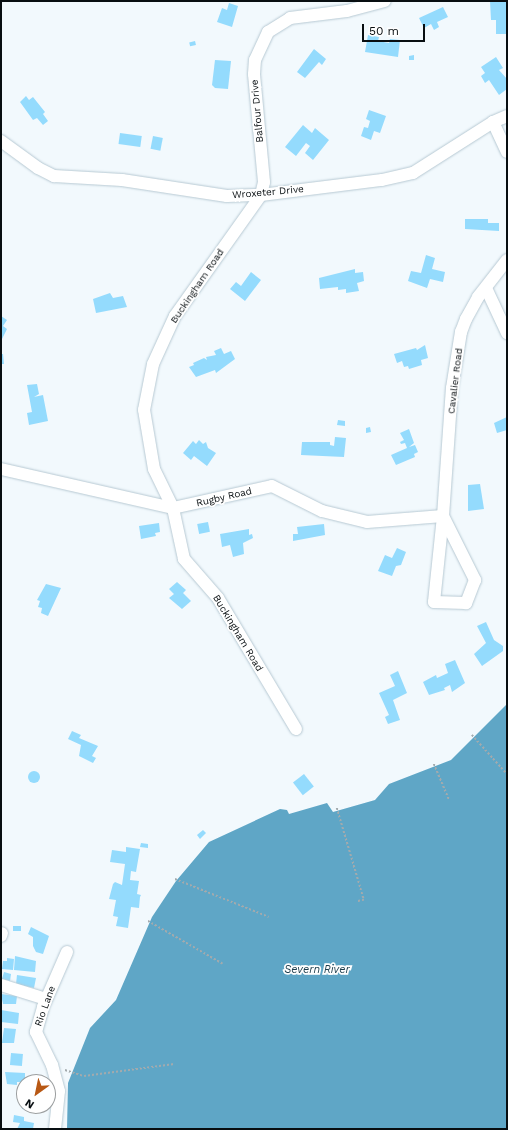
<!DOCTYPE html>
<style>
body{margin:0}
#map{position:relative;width:508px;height:1130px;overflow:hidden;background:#f2f9fd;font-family:"Work Sans",sans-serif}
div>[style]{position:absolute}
.water>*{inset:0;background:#5fa6c6}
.building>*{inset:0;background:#94dbfd;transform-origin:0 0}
.round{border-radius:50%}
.path>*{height:1.5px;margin-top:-0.75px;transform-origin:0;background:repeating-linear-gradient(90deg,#a3aaad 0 2px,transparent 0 4px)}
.roads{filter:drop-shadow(0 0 1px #b7c9d3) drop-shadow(0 0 1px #b7c9d3)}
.minor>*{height:12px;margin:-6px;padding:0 6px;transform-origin:6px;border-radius:6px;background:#fff}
span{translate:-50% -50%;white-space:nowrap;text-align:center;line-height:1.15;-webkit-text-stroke:3.5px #fff;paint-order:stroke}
.street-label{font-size:10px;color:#080e11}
.water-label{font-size:11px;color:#1c3c4b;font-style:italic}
.frame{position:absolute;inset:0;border:2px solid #080e11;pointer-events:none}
.north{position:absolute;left:16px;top:1074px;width:40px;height:40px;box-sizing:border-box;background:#fff;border:1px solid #9c9fa0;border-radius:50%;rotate:213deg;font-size:11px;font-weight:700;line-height:16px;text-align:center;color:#080e11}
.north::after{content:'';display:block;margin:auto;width:14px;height:18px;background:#b85814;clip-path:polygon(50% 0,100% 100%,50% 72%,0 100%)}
.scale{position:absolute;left:362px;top:24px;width:63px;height:18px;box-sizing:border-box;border:2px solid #080e11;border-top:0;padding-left:5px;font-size:12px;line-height:14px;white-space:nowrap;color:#080e11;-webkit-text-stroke:3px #fff;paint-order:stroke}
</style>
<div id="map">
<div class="water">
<div style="clip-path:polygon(507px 704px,507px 1129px,67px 1129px,68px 1083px,90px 1028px,116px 1000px,152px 917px,176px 881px,209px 842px,280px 809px,287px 810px,289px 814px,327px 803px,333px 812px,375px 800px,389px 784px,451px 760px)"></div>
</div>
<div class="building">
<div style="clip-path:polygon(490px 1px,506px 1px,507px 34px,496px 34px,496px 20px,491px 20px)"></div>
<div style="clip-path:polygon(229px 3px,238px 6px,232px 27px,217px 22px,222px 8px,227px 10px)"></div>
<div style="clip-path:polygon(443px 7px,448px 17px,437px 22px,439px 27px,434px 30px,431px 24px,424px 28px,419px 18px)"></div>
<div style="clip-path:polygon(368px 35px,379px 37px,378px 41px,389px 43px,390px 39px,400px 40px,398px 57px,365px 52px)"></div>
<div style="left:195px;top:41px;width:4px;height:6px;rotate:76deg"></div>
<div style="clip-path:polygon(314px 49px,326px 59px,322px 65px,319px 62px,305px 78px,297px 72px)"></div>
<div style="clip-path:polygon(414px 55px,414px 60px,409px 60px,409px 56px)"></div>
<div style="clip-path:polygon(496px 57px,503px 68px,499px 70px,507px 79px,507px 89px,499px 95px,489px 80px,485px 83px,481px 76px,485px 73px,481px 67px)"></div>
<div style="clip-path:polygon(215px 60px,231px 61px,228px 89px,215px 88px,212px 85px)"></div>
<div style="clip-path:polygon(26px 96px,29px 100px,33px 97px,45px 112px,43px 114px,48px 121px,43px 125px,37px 118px,33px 120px,20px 102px)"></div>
<div style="clip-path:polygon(369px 110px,386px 116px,380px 133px,374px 131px,371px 140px,361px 136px,364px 127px,368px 128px,370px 121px,366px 119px)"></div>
<div style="clip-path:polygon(303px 125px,312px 133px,315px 128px,329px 140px,313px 160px,305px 153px,310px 146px,306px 143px,296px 156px,285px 147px)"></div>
<div style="left:120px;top:133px;width:22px;height:11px;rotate:8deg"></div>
<div style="left:153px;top:136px;width:10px;height:13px;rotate:11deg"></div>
<div style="clip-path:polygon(465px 219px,488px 219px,488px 223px,499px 223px,499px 231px,465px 229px)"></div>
<div style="clip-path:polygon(426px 255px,435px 258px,432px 269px,445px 272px,443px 282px,430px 279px,427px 288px,408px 281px,411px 271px,421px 273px)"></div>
<div style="clip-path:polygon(355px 269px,355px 273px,363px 272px,364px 281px,357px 283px,359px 291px,346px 293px,346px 289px,338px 290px,338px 287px,320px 289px,319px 278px)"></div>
<div style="clip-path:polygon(251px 272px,261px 280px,245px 301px,230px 289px,236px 282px,241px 286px)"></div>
<div style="clip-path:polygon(110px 293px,113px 298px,123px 296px,127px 307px,96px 313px,93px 299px)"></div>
<div style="clip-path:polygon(1px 316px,7px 320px,3px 326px,7px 329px,1px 341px)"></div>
<div style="clip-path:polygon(425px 345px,428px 358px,421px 360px,422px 365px,409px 369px,408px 366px,404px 367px,402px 361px,397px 363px,394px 354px,416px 348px,417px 350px)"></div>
<div style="clip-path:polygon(221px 348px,224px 354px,231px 351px,235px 359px,216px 373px,215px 370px,196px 377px,189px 367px,194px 365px,193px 363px,204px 358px,207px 360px,206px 357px,216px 355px,214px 351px)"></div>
<div style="clip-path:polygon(1px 354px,3px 354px,4px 364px,1px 364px)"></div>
<div style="clip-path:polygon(37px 384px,39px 394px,34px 397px,43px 395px,48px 421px,29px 425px,27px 413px,32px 412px,27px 385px)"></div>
<div style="clip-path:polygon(507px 417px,507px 430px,497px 433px,494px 423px)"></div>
<div style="clip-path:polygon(338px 420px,345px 421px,345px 426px,337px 425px)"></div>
<div style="clip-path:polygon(370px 427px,371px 432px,366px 433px,366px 428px)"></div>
<div style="clip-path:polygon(409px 429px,414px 443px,409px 447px,415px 445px,418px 452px,414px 454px,415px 457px,396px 465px,391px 455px,407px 448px,405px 443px,401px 444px,400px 442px,404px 440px,400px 433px)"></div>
<div style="clip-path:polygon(335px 437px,346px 438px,344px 457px,301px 455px,302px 442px,330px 442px,330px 445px,334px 446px)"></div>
<div style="clip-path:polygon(199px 440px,203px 444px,206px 442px,208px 448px,216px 453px,207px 466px,194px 456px,191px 460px,183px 453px,193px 441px,196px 444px)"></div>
<div style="clip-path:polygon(480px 484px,484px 509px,468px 511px,468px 485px)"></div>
<div style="left:208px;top:522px;width:10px;height:11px;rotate:79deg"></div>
<div style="clip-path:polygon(159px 523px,160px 532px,155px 533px,156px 536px,141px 539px,139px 526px)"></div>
<div style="clip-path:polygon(324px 524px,325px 535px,293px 541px,293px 534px,298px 534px,297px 527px)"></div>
<div style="clip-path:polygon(249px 529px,249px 535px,252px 534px,253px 538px,243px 543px,244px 554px,233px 557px,230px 545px,222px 547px,220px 534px)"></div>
<div style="clip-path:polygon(397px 548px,406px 552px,401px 565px,396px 566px,392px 576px,378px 571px,385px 555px,392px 558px)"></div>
<div style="clip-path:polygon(177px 582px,186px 590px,183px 593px,191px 601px,182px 609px,169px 598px,174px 594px,169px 589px)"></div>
<div style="clip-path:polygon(46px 584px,61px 588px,48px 616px,41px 613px,42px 608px,38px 607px,40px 601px,37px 600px)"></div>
<div style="clip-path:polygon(486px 622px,494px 640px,503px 646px,503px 651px,482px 666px,474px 654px,486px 643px,477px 626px)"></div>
<div style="clip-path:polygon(455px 660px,465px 683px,452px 692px,450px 685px,444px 688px,445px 690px,429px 695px,423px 682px,436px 675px,437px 678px,448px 673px,445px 664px)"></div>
<div style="clip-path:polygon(398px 671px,407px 693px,393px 700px,400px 720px,388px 724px,385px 717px,389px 715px,379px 693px,395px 686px,390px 675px)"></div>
<div style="clip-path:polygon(72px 731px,81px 735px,79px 738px,98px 746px,92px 756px,96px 758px,93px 763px,79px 756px,81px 745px,68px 739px)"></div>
<div class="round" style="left:28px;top:771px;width:12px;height:12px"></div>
<div style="left:304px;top:774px;width:16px;height:14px;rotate:52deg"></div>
<div style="clip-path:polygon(203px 830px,206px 833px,200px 839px,197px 835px)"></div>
<div style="clip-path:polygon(141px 843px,148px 844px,148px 848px,140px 847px)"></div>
<div style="clip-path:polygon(126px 847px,140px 849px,136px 872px,131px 871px,130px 880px,139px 881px,137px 894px,141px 895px,140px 897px,139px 908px,131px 907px,128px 928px,116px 926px,118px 917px,113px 916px,116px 900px,109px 899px,113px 884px,115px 882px,122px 885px,125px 864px,110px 862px,112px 850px,126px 852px)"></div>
<div style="left:13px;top:926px;width:8px;height:5px"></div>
<div style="clip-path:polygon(31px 927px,49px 936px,43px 954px,36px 952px,33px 946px,33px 937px,28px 934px)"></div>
<div style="clip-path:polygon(15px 956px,36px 961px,35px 972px,14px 970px)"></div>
<div style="clip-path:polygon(7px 958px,14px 959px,13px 970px,2px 969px,3px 961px,7px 961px)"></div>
<div style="clip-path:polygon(4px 972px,11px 974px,10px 981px,2px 979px)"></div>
<div style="clip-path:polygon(17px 975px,36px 978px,34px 988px,16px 984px)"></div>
<div style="clip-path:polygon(1px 994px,17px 996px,16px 1004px,3px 1004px)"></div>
<div style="clip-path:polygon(1px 1010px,19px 1013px,18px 1024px,1px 1022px)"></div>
<div style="clip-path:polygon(4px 1028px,16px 1029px,14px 1043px,2px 1043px)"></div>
<div style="left:11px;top:1053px;width:12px;height:12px;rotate:5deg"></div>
<div style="clip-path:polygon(5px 1072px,25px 1073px,25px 1082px,17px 1082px,17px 1085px,7px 1084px)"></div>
<div style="clip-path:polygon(23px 1098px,24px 1106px,39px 1106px,39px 1110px,29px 1112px,30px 1110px,22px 1109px)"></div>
<div style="clip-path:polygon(14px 1115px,24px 1117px,24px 1121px,34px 1123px,33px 1129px,17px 1129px,20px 1123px,13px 1122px)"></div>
</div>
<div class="path">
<div style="left:472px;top:735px;width:52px;rotate:48.1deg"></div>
<div style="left:434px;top:764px;width:39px;rotate:67deg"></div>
<div style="left:337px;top:808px;width:96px;rotate:73.6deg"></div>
<div style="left:364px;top:900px;width:8px;rotate:166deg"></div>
<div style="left:175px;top:879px;width:101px;rotate:22deg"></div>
<div style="left:148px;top:921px;width:86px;rotate:29.8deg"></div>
<div style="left:65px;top:1070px;width:20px;rotate:18deg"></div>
<div style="left:84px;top:1076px;width:91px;rotate:-7.6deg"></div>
</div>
<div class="roads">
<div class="minor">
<div style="left:493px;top:122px;width:33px;rotate:65deg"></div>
<div style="left:1px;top:141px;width:46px;rotate:36.1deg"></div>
<div style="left:38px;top:168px;width:18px;rotate:27deg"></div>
<div style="left:54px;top:176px;width:68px;rotate:3.4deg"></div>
<div style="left:122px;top:180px;width:106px;rotate:8.7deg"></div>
<div style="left:227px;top:196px;width:34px;rotate:-2deg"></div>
<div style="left:261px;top:195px;width:122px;rotate:-7.1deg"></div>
<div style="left:382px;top:180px;width:32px;rotate:-13deg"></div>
<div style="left:413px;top:173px;width:95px;rotate:-32.5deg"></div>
<div style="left:493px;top:122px;width:15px;rotate:-23deg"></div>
<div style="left:486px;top:288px;width:50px;rotate:65deg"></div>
<div style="left:1px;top:469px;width:176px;rotate:12.8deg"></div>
<div style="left:173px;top:508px;width:101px;rotate:-12.5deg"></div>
<div style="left:272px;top:486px;width:56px;rotate:26.6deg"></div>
<div style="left:322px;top:511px;width:46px;rotate:13.7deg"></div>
<div style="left:367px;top:522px;width:76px;rotate:-4.5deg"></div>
<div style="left:443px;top:516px;width:72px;rotate:63.4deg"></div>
<div style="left:475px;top:580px;width:25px;rotate:111deg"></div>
<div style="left:466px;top:603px;width:32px;rotate:-178deg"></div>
<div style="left:434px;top:602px;width:86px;rotate:-84deg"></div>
<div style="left:443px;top:516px;width:128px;rotate:-86deg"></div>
<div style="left:452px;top:388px;width:57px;rotate:-80.9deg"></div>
<div style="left:461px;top:332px;width:14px;rotate:-69deg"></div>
<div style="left:466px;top:319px;width:25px;rotate:-61deg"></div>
<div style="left:478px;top:297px;width:47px;rotate:-51.9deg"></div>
<div style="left:296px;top:729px;width:152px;rotate:-120.8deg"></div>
<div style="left:218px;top:598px;width:52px;rotate:-131.1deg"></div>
<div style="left:184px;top:559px;width:52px;rotate:-102.2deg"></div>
<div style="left:173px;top:508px;width:43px;rotate:-116deg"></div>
<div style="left:154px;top:469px;width:60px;rotate:-99.6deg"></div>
<div style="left:144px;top:410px;width:47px;rotate:-78.9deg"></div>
<div style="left:153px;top:364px;width:53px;rotate:-65.4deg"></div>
<div style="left:175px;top:316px;width:148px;rotate:-54.6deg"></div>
<div style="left:261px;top:195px;width:13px;rotate:-77deg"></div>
<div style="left:264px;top:182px;width:108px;rotate:-95.3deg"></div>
<div style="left:254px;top:74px;width:14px;rotate:-86deg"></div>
<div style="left:255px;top:60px;width:31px;rotate:-65deg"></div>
<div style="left:268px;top:32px;width:26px;rotate:-32deg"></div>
<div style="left:290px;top:18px;width:57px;rotate:-7deg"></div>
<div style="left:347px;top:11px;width:39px;rotate:-15deg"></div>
<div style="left:1px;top:936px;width:3px;rotate:-72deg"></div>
<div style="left:1px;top:985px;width:47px;rotate:17.3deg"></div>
<div style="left:55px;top:1129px;width:38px;rotate:-84deg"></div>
<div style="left:59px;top:1091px;width:27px;rotate:-105deg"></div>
<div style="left:52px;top:1065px;width:37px;rotate:-116deg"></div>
<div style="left:36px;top:1032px;width:26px;rotate:-74deg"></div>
<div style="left:43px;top:1007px;width:60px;rotate:-66.4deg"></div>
</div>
</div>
<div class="street-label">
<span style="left:257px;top:111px;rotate:-95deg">Balfour Drive</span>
<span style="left:268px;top:192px;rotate:-5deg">Wroxeter Drive</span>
<span style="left:197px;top:286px;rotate:-56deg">Buckingham Road</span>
<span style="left:455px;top:381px;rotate:-83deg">Cavalier Road</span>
<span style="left:224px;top:497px;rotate:-13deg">Rugby Road</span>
<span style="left:238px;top:633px;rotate:59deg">Buckingham Road</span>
<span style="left:45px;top:1006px;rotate:-70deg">Rio Lane</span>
</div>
<div class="water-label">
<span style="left:317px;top:970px">Severn River</span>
</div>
<div class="frame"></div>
<div class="north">N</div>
<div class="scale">50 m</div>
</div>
